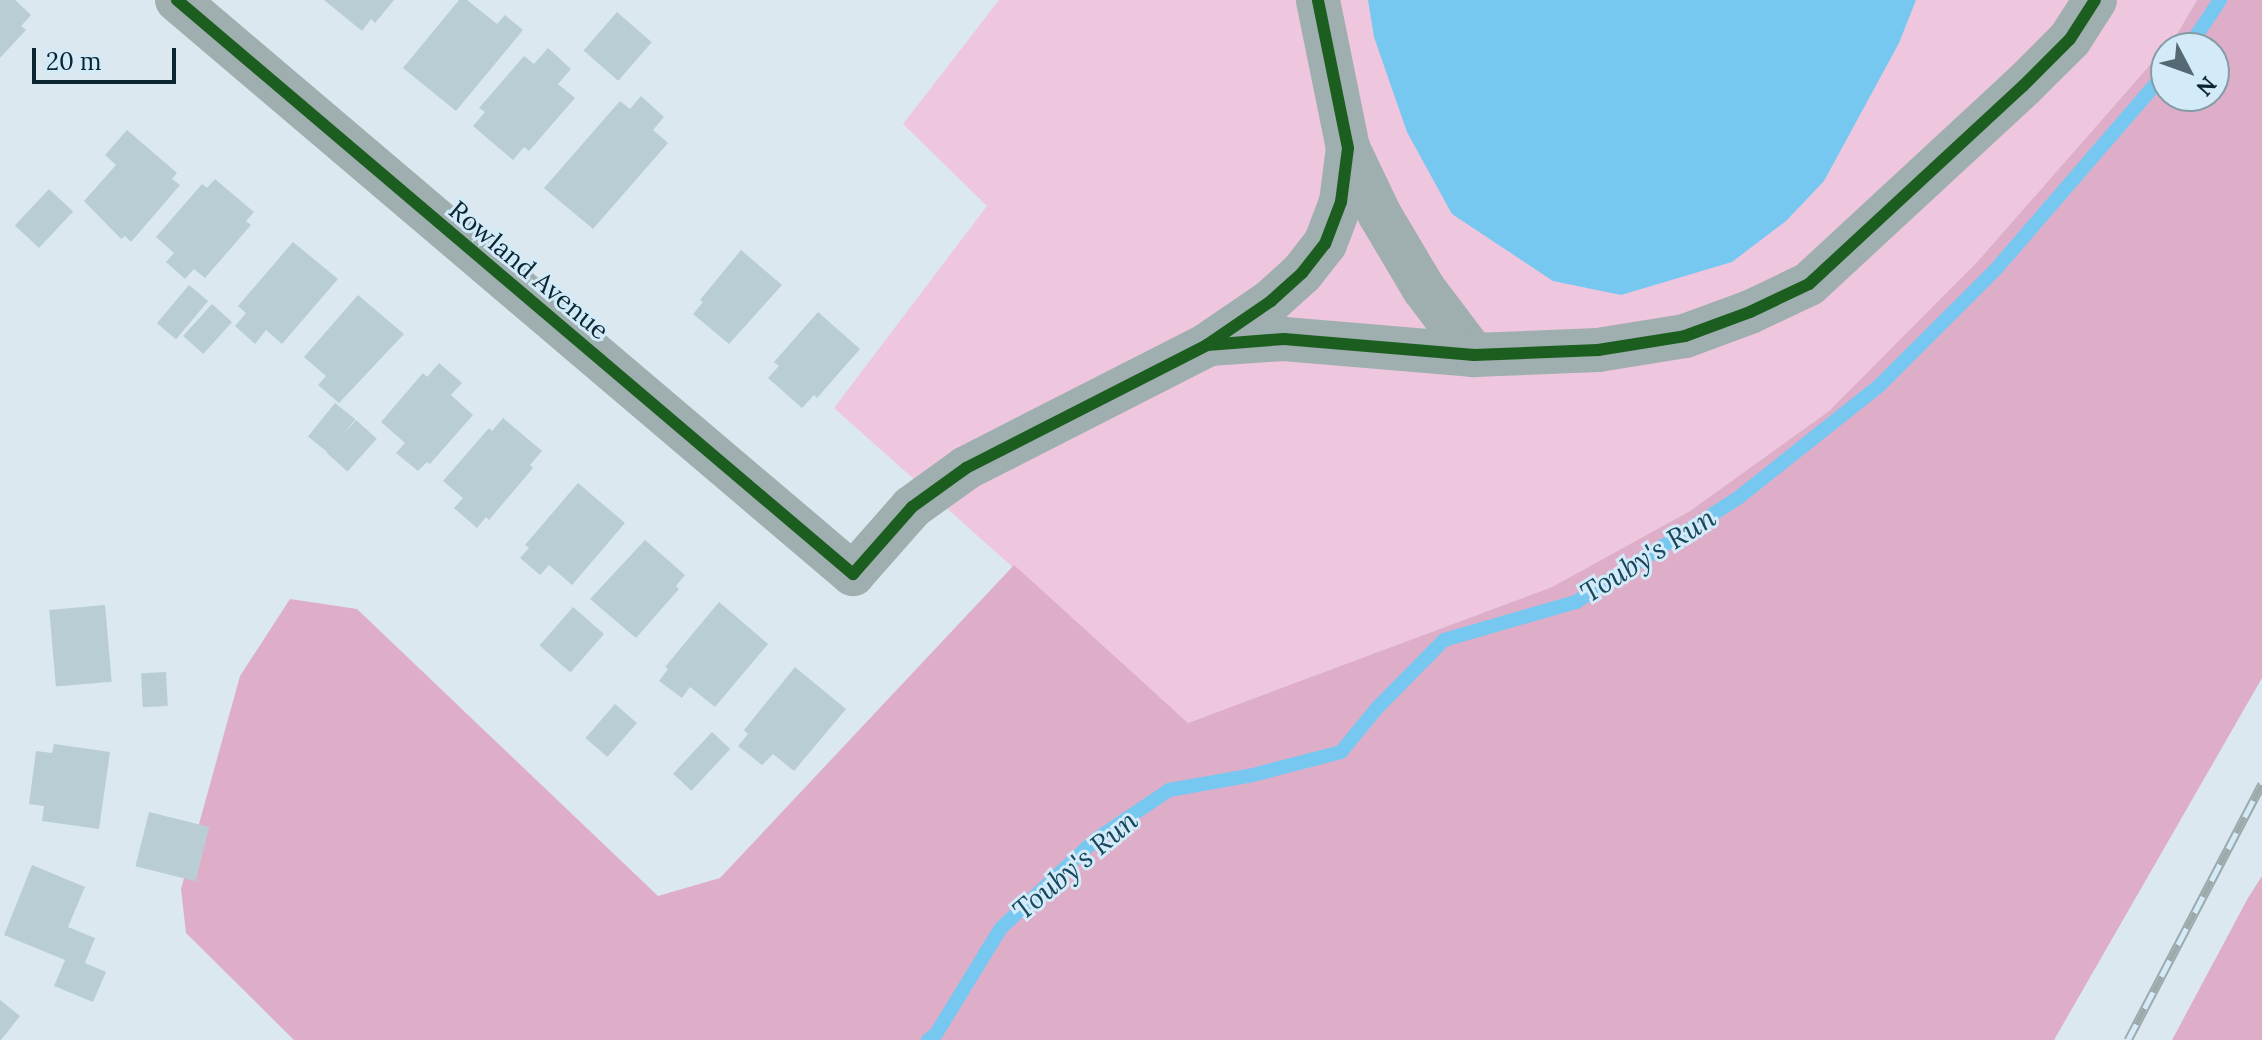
<!DOCTYPE html>
<style>
body{margin:0}
#map{position:relative;width:2262px;height:1040px;overflow:hidden;background:#dbe8f0;font-family:Lora,serif}
div>[style]{position:absolute}
.green>*{inset:0;background:#eec6dd}
.forest>*{inset:0;background:#deaec9}
.water>*{inset:0;background:#76c8f1}
.stream>*{height:14px;margin:-7px;padding:0 7px;transform-origin:7px;border-radius:7px;background:#76c8f1}
.building>*{inset:0;background:#b9ced4;transform-origin:0 0}
.minor>*{height:44px;margin:-22px;padding:0 22px;transform-origin:22px;border-radius:22px;background:#9faeae}
.rail>*{height:9px;margin-top:-4.5px;transform-origin:0;background:repeating-linear-gradient(90deg,#d3ebf8 0 18px,#9caaac 0 36px);box-sizing:border-box;border-block:2px solid #9caaac}
.cycleway>*{height:12px;margin:-6px;padding:0 6px;transform-origin:6px;border-radius:6px;background:#1b5e20}
span{translate:-50% -50%;white-space:nowrap;text-align:center;line-height:1.15;-webkit-text-stroke:6px #d3ebf8;paint-order:stroke}
.street-label{font-size:26px;color:#0b2531}
.water-label{font-size:28px;color:#18465d;font-style:italic}
.north{position:absolute;left:2150px;top:32px;width:80px;height:80px;box-sizing:border-box;background:#d3ebf8;border:2px solid #839ca8;border-radius:50%;rotate:131deg;font-size:22px;font-weight:700;line-height:32px;text-align:center;color:#0b2531}
.north::after{content:'';display:block;margin:auto;width:28px;height:36px;background:#546974;clip-path:polygon(50% 0,100% 100%,50% 72%,0 100%)}
.scale{position:absolute;left:32px;top:48px;width:144px;height:36px;box-sizing:border-box;border:4px solid #0b2531;border-top:0;padding-left:10px;font-size:24px;line-height:28px;white-space:nowrap;color:#0b2531;-webkit-text-stroke:6px #d3ebf8;paint-order:stroke}
</style>
<div id="map">
<div class="green">
<div style="clip-path:polygon(999px 0,2197px 0,2177px 34px,1978px 261px,1829px 411px,1690px 511px,1552px 587px,1188px 723px,834px 408px,987px 206px,903px 124px)"></div>
</div>
<div class="forest">
<div style="clip-path:polygon(evenodd,2197px 0,2262px 0,2262px 678px,2054px 1040px,294px 1040px,186px 933px,181px 889px,240px 676px,290px 599px,357px 609px,658px 896px,720px 878px,1014px 565px,1188px 723px,1552px 587px,1690px 511px,1829px 411px,1978px 261px,2177px 34px,2197px 0,2166px 48px,2214px 48px,2214px 96px,2166px 96px,2166px 48px)"></div>
<div style="clip-path:polygon(2262px 876px,2262px 1040px,2172px 1040px,2248px 898px)"></div>
</div>
<div class="water">
<div style="clip-path:polygon(1368px 0,1916px 0,1899px 43px,1824px 181px,1786px 221px,1732px 262px,1621px 295px,1553px 281px,1452px 214px,1407px 132px,1374px 37px)"></div>
</div>
<div class="stream">
<div style="left:2188px;top:48px;width:58px;rotate:-56.3deg"></div>
<div style="left:928px;top:1040px;width:10px;rotate:-37deg"></div>
<div style="left:936px;top:1034px;width:124px;rotate:-58.5deg"></div>
<div style="left:1001px;top:928px;width:129px;rotate:-43.1deg"></div>
<div style="left:1095px;top:840px;width:89px;rotate:-34deg"></div>
<div style="left:1169px;top:790px;width:85px;rotate:-10.1deg"></div>
<div style="left:1253px;top:775px;width:91px;rotate:-14.6deg"></div>
<div style="left:1341px;top:752px;width:57px;rotate:-50.7deg"></div>
<div style="left:1377px;top:708px;width:95px;rotate:-45.4deg"></div>
<div style="left:1444px;top:640px;width:137px;rotate:-16.1deg"></div>
<div style="left:1576px;top:602px;width:193px;rotate:-32.7deg"></div>
<div style="left:1738px;top:498px;width:180px;rotate:-38.5deg"></div>
<div style="left:1879px;top:386px;width:165px;rotate:-45deg"></div>
<div style="left:1996px;top:269px;width:260px;rotate:-49.2deg"></div>
</div>
<div class="building">
<div style="clip-path:polygon(0 0,15px 0,31px 15px,21px 26px,26px 30px,0 58px)"></div>
<div style="clip-path:polygon(324px 0,394px 0,375px 23px,371px 19px,362px 31px)"></div>
<div style="clip-path:polygon(459px 0,467px 0,497px 24px,505px 15px,523px 30px,456px 111px,403px 68px)"></div>
<div style="left:617px;top:12px;width:46px;height:51px;rotate:41deg"></div>
<div style="clip-path:polygon(548px 48px,571px 69px,558px 84px,575px 98px,529px 151px,524px 147px,513px 160px,473px 126px,485px 112px,479px 108px,524px 56px,534px 64px)"></div>
<div style="clip-path:polygon(641px 96px,664px 117px,653px 130px,668px 143px,593px 229px,544px 188px,620px 101px,630px 109px)"></div>
<div style="clip-path:polygon(127px 130px,177px 173px,172px 179px,180px 185px,131px 242px,125px 236px,121px 239px,84px 201px,116px 165px,105px 155px)"></div>
<div style="clip-path:polygon(215px 179px,254px 212px,246px 221px,251px 225px,205px 278px,194px 269px,185px 279px,166px 262px,174px 253px,156px 237px,202px 184px,207px 188px)"></div>
<div style="left:49px;top:189px;width:33px;height:50px;rotate:43deg"></div>
<div style="clip-path:polygon(293px 242px,338px 279px,282px 344px,266px 330px,255px 344px,235px 326px,246px 313px,238px 306px)"></div>
<div style="clip-path:polygon(741px 250px,782px 285px,729px 344px,693px 314px,703px 302px,700px 300px)"></div>
<div style="left:189px;top:285px;width:25px;height:50px;rotate:40deg"></div>
<div style="clip-path:polygon(358px 295px,404px 334px,339px 403px,318px 385px,326px 376px,304px 357px)"></div>
<div style="left:212px;top:304px;width:27px;height:43px;rotate:42deg"></div>
<div style="clip-path:polygon(818px 312px,860px 349px,817px 398px,814px 395px,802px 408px,768px 378px,779px 366px,774px 362px)"></div>
<div style="clip-path:polygon(439px 363px,462px 383px,451px 395px,473px 415px,430px 464px,427px 462px,418px 471px,396px 453px,405px 443px,381px 422px,423px 373px,427px 377px)"></div>
<div style="left:335px;top:403px;width:26px;height:43px;rotate:39deg"></div>
<div style="clip-path:polygon(503px 418px,542px 451px,530px 465px,533px 468px,489px 520px,486px 517px,477px 528px,454px 508px,463px 498px,443px 481px,489px 428px,492px 431px)"></div>
<div style="left:356px;top:420px;width:28px;height:44px;rotate:42deg"></div>
<div style="clip-path:polygon(578px 483px,625px 523px,572px 585px,549px 565px,540px 575px,520px 558px,529px 548px,525px 545px)"></div>
<div style="clip-path:polygon(645px 540px,685px 575px,676px 586px,679px 589px,636px 638px,590px 599px)"></div>
<div style="clip-path:polygon(719px 602px,768px 644px,715px 707px,690px 687px,682px 698px,659px 681px,668px 669px,665px 667px)"></div>
<div style="left:105px;top:605px;width:77px;height:56px;rotate:85deg"></div>
<div style="left:573px;top:607px;width:41px;height:51px;rotate:41deg"></div>
<div style="clip-path:polygon(795px 667px,846px 709px,794px 771px,773px 754px,762px 765px,738px 746px,748px 734px,744px 730px)"></div>
<div style="left:166px;top:672px;width:34px;height:25px;rotate:87deg"></div>
<div style="left:615px;top:704px;width:29px;height:45px;rotate:41deg"></div>
<div style="left:712px;top:732px;width:25px;height:57px;rotate:43deg"></div>
<div style="clip-path:polygon(54px 744px,110px 752px,99px 829px,42px 821px,44px 806px,29px 804px,36px 751px,52px 753px)"></div>
<div style="left:149px;top:812px;width:62px;height:56px;rotate:14deg"></div>
<div style="clip-path:polygon(32px 865px,85px 887px,68px 927px,95px 938px,85px 963px,106px 972px,93px 1002px,54px 986px,65px 960px,4px 935px)"></div>
<div style="clip-path:polygon(0 1000px,20px 1016px,1px 1040px,0 1040px)"></div>
</div>
<div class="minor">
<div style="left:177px;top:0;width:887px;rotate:40.34deg"></div>
<div style="left:853px;top:574px;width:89px;rotate:-48.6deg"></div>
<div style="left:912px;top:507px;width:67px;rotate:-35.8deg"></div>
<div style="left:966px;top:468px;width:271px;rotate:-27deg"></div>
<div style="left:1207px;top:345px;width:78px;rotate:-34.5deg"></div>
<div style="left:1271px;top:301px;width:42px;rotate:-42.1deg"></div>
<div style="left:1302px;top:273px;width:37px;rotate:-52deg"></div>
<div style="left:1325px;top:244px;width:45px;rotate:-69.1deg"></div>
<div style="left:1341px;top:202px;width:54px;rotate:-82.6deg"></div>
<div style="left:1348px;top:148px;width:151px;rotate:-101.5deg"></div>
<div style="left:1348px;top:148px;width:74px;rotate:64.5deg"></div>
<div style="left:1380px;top:215px;width:86px;rotate:59.3deg"></div>
<div style="left:1424px;top:289px;width:83px;rotate:52.9deg"></div>
<div style="left:1210px;top:344px;width:74px;rotate:-3.9deg"></div>
<div style="left:1284px;top:339px;width:191px;rotate:4.8deg"></div>
<div style="left:1474px;top:355px;width:124px;rotate:-2.3deg"></div>
<div style="left:1598px;top:350px;width:88px;rotate:-9.1deg"></div>
<div style="left:1685px;top:336px;width:69px;rotate:-20.3deg"></div>
<div style="left:1750px;top:312px;width:65px;rotate:-25.4deg"></div>
<div style="left:1809px;top:284px;width:292px;rotate:-42.8deg"></div>
<div style="left:2023px;top:86px;width:66px;rotate:-45deg"></div>
<div style="left:2070px;top:39px;width:46px;rotate:-57.3deg"></div>
</div>
<div class="rail">
<div style="left:2128px;top:1040px;width:289px;rotate:-62.4deg"></div>
</div>
<div class="cycleway">
<div style="left:177px;top:0;width:887px;rotate:40.34deg"></div>
<div style="left:853px;top:574px;width:89px;rotate:-48.6deg"></div>
<div style="left:912px;top:507px;width:67px;rotate:-35.8deg"></div>
<div style="left:966px;top:468px;width:271px;rotate:-27deg"></div>
<div style="left:1207px;top:345px;width:78px;rotate:-34.5deg"></div>
<div style="left:1271px;top:301px;width:42px;rotate:-42.1deg"></div>
<div style="left:1302px;top:273px;width:37px;rotate:-52deg"></div>
<div style="left:1325px;top:244px;width:45px;rotate:-69.1deg"></div>
<div style="left:1341px;top:202px;width:54px;rotate:-82.6deg"></div>
<div style="left:1348px;top:148px;width:151px;rotate:-101.5deg"></div>
<div style="left:1207px;top:345px;width:77px;rotate:-4.5deg"></div>
<div style="left:1284px;top:339px;width:191px;rotate:4.8deg"></div>
<div style="left:1474px;top:355px;width:124px;rotate:-2.3deg"></div>
<div style="left:1598px;top:350px;width:88px;rotate:-9.1deg"></div>
<div style="left:1685px;top:336px;width:69px;rotate:-20.3deg"></div>
<div style="left:1750px;top:312px;width:65px;rotate:-25.4deg"></div>
<div style="left:1809px;top:284px;width:292px;rotate:-42.8deg"></div>
<div style="left:2023px;top:86px;width:66px;rotate:-45deg"></div>
<div style="left:2070px;top:39px;width:46px;rotate:-57.3deg"></div>
</div>
<div class="street-label">
<span style="left:529px;top:270px;rotate:40deg">Rowland Avenue</span>
</div>
<div class="water-label">
<span style="left:1648px;top:555px;rotate:-32deg">Touby's Run</span>
<span style="left:1075px;top:865px;rotate:-40deg">Touby's Run</span>
</div>
<div class="north">N</div>
<div class="scale">20 m</div>
</div>
